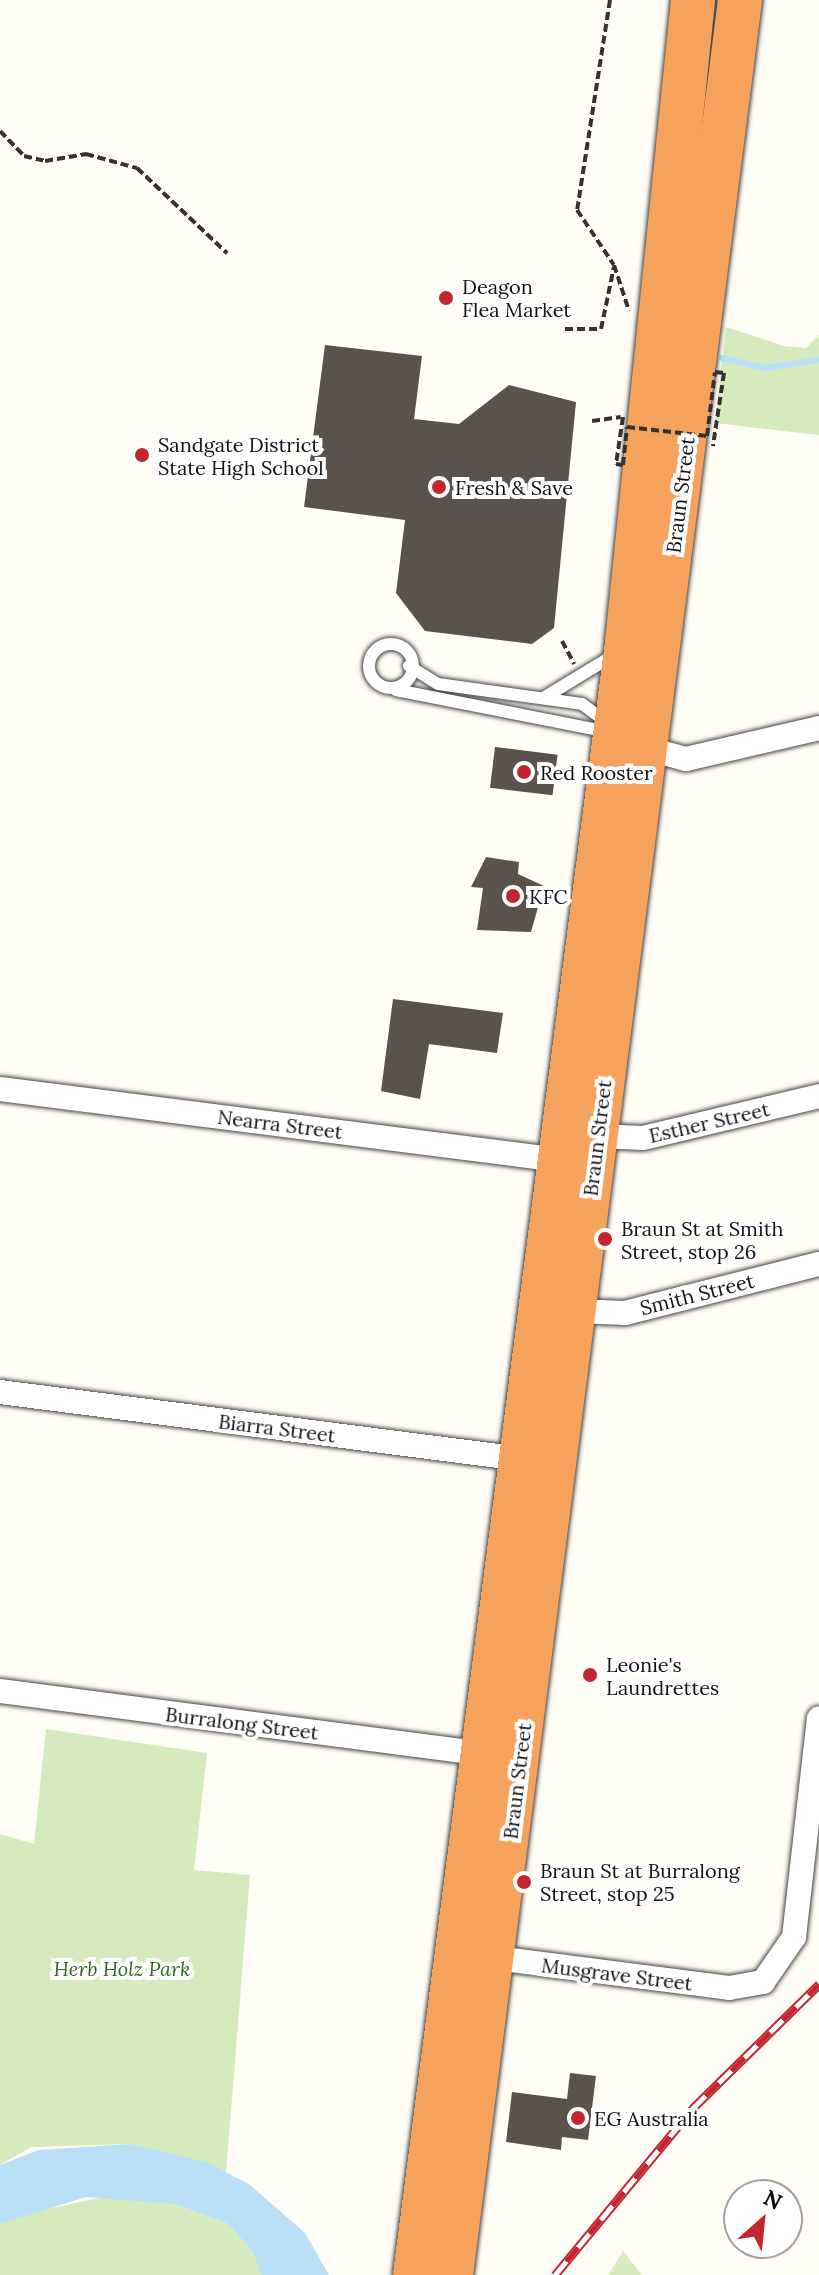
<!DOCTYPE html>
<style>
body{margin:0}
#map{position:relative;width:819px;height:2275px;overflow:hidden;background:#fffdf5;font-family:Lora,serif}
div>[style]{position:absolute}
.green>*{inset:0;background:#d5ebbd}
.water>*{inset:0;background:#b9e0f7}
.stream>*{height:6px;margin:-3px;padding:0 3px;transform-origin:3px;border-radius:3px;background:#b9e0f7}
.building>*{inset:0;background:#5a524d;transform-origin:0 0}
.path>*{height:4px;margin-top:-2px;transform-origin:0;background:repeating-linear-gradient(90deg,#333 0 8px,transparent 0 12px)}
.roads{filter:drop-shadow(0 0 2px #444) drop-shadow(0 0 2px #444)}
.lane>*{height:12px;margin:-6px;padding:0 6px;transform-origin:6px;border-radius:6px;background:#fff}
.lane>.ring{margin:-6px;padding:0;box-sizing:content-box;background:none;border:12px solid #fff;border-radius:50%}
.street>*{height:24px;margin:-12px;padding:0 12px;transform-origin:12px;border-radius:12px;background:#fff}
.highway>*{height:44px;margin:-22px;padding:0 22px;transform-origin:22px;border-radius:22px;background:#f5a25d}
.rail>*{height:9px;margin-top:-4.5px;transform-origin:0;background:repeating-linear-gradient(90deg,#fff 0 18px,#c4262e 0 36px);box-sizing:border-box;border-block:2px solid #c4262e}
.path-bridge>*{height:4px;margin-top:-2px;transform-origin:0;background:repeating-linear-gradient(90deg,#333 0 8px,transparent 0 12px)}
.dots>*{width:22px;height:22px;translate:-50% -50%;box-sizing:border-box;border:4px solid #fff;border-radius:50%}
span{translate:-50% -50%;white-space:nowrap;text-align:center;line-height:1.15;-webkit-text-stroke:8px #fff;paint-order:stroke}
.poi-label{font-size:20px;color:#111}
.left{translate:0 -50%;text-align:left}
.street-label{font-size:20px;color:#111}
.park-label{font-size:20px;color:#2f6b1f;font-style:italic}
.north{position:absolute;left:723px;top:2179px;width:80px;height:80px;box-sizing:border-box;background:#fff;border:2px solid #a0a0a0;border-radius:50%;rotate:27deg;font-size:22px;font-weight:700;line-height:32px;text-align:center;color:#111}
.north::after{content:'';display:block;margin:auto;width:28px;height:36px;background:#c4262e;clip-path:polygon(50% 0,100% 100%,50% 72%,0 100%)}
</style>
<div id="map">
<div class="green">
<div style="clip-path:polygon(726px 327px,784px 346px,806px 348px,819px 335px,819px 435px,715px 423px)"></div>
<div style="clip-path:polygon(46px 1729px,207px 1753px,194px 1870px,250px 1875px,226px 2173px,130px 2144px,31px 2147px,0 2165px,0 1834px,34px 1844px)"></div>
<div style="clip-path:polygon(114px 2195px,174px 2204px,227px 2223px,253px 2252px,261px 2275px,0 2275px,0 2224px,9px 2217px)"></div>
<div style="clip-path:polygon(623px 2251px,642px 2275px,608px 2275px)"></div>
</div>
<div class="water">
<div style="clip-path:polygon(130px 2144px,206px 2162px,249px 2184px,305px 2233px,329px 2275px,261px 2275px,253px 2252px,227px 2223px,174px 2204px,86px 2197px,0 2224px,0 2165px,39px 2150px)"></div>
</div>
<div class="stream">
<div style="left:722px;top:358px;width:43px;rotate:13.4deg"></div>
<div style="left:764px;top:368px;width:56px;rotate:-8.3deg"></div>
</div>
<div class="building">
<div style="clip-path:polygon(325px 345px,422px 356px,414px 419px,459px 424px,509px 385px,576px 402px,554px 628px,532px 644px,425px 631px,396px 593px,405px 520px,304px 507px)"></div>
<div style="left:495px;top:747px;width:63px;height:41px;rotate:7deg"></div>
<div style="clip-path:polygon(486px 857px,519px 862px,518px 874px,544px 886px,531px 932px,477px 930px,483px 888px,471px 887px)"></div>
<div style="clip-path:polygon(393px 999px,503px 1013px,497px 1053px,429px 1044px,420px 1099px,381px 1091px)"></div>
<div style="clip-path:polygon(570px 2073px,596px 2076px,588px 2140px,562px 2137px,561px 2150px,506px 2142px,512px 2092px,567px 2099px)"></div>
</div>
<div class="path">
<div style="left:610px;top:0;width:213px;rotate:98.9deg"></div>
<div style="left:577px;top:210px;width:66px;rotate:56.1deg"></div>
<div style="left:614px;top:265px;width:48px;rotate:71.9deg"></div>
<div style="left:0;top:131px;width:35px;rotate:46deg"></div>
<div style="left:24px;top:156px;width:22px;rotate:13deg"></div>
<div style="left:45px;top:161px;width:42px;rotate:-9.7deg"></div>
<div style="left:86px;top:154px;width:53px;rotate:15.4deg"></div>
<div style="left:137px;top:168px;width:124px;rotate:43.4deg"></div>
<div style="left:565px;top:329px;width:36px"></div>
<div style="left:601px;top:329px;width:63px;rotate:-78.2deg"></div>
<div style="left:592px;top:421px;width:29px;rotate:-8deg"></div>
<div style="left:562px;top:641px;width:26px;rotate:62deg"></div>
</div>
<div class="roads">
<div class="lane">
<div class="ring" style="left:369px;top:644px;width:32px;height:32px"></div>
<div style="left:409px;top:666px;width:34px;rotate:32deg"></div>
<div style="left:438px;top:684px;width:145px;rotate:7.9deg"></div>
<div style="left:582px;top:704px;width:29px;rotate:36deg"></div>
<div style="left:396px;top:690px;width:216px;rotate:11.2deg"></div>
<div style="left:545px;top:697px;width:81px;rotate:-31.3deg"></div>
</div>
<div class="street">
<div style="left:638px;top:746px;width:50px;rotate:15.2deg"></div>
<div style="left:686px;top:759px;width:137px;rotate:-13.1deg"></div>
<div style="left:0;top:1089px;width:564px;rotate:7.23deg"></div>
<div style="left:598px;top:1136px;width:45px;rotate:2.5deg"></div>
<div style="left:643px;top:1138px;width:181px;rotate:-13.4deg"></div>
<div style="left:574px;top:1311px;width:51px;rotate:2.2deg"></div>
<div style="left:625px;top:1313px;width:200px;rotate:-14.2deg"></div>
<div style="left:0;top:1392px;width:533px;rotate:7.32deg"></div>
<div style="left:0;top:1691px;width:488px;rotate:7.4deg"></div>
<div style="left:480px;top:1956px;width:251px;rotate:7.3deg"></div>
<div style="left:729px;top:1988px;width:35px;rotate:-10deg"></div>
<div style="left:763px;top:1982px;width:55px;rotate:-55.4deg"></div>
<div style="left:794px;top:1937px;width:220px;rotate:-83.5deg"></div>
</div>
<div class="highway">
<div style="left:415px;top:2275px;width:1647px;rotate:-82.6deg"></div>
<div style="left:627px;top:642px;width:645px;rotate:-84.13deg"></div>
<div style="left:451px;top:2275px;width:2293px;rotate:-82.76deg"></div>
</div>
</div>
<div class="rail">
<div style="left:555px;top:2275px;width:217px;rotate:-50.4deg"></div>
<div style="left:693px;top:2108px;width:177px;rotate:-44.5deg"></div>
</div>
<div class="path-bridge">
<div style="left:623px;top:417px;width:48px;rotate:98.5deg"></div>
<div style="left:616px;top:464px;width:7px;rotate:8deg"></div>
<div style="left:623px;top:465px;width:38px;rotate:-84deg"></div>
<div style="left:627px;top:427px;width:81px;rotate:6.4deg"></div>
<div style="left:707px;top:436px;width:64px;rotate:-82.9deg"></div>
<div style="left:715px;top:372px;width:9px;rotate:6deg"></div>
<div style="left:724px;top:373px;width:74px;rotate:98.6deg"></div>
</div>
<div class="dots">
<div style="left:446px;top:298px;background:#c4262e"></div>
<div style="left:142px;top:455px;background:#c4262e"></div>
<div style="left:439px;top:487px;background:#c4262e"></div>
<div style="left:524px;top:772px;background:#c4262e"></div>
<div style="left:513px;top:896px;background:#c4262e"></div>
<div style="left:605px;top:1239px;background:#c4262e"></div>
<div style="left:590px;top:1675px;background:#c4262e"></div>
<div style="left:524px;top:1882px;background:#c4262e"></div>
<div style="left:578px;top:2118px;background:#c4262e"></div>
</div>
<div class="poi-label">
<span class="left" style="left:462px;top:298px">Deagon<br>Flea Market</span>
<span class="left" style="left:158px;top:456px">Sandgate District<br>State High School</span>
<span class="left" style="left:455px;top:487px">Fresh &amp; Save</span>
<span class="left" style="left:540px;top:772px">Red Rooster</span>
<span class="left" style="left:529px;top:896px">KFC</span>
<span class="left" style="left:621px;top:1240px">Braun St at Smith<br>Street, stop 26</span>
<span class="left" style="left:606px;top:1676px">Leonie's<br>Laundrettes</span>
<span class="left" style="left:540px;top:1882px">Braun St at Burralong<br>Street, stop 25</span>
<span class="left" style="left:594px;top:2118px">EG Australia</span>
</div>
<div class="street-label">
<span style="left:680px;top:495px;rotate:-83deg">Braun Street</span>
<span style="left:709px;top:1122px;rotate:-13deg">Esther Street</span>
<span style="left:280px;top:1124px;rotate:7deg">Nearra Street</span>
<span style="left:597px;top:1138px;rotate:-83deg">Braun Street</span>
<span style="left:697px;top:1294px;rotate:-14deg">Smith Street</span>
<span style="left:277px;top:1428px;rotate:7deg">Biarra Street</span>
<span style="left:242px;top:1723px;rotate:7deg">Burralong Street</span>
<span style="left:517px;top:1781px;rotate:-83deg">Braun Street</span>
<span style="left:617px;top:1974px;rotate:7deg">Musgrave Street</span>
</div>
<div class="park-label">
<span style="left:122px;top:1968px">Herb Holz Park</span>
</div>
<div class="north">N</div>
</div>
